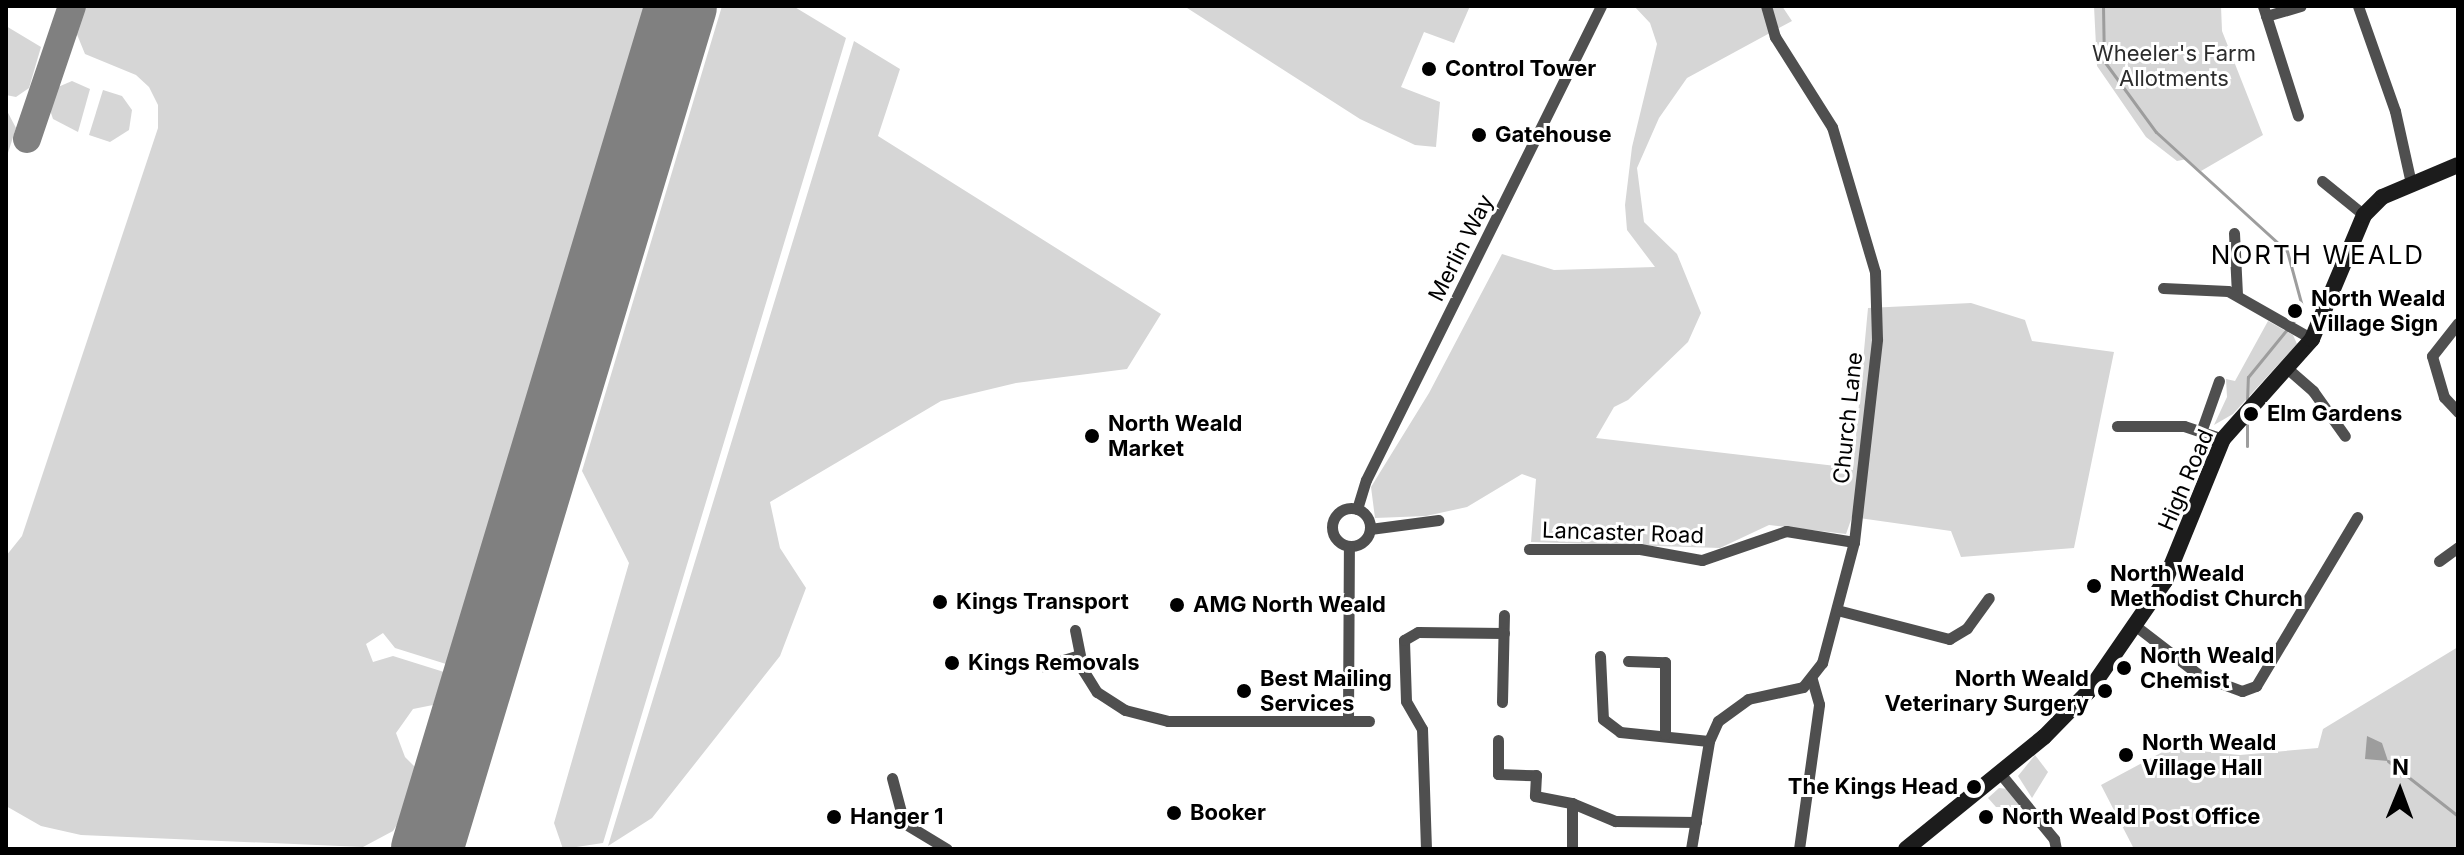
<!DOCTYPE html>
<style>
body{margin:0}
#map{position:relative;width:2464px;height:855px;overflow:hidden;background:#fff;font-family:Inter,sans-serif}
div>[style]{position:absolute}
.green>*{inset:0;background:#d6d6d6}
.water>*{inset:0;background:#9d9d9d}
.stream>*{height:3px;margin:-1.5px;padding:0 1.5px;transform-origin:1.5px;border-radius:1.5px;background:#9d9d9d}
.taxiway>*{height:28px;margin:-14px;padding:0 14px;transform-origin:14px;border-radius:14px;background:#808080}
.runway>*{height:72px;margin:-36px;padding:0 36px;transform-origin:36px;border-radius:36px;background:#808080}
.minor>*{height:11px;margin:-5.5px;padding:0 5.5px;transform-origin:5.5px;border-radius:5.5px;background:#4f4f4f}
.minor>.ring{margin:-5.5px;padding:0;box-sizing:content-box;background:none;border:11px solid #4f4f4f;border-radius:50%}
.secondary>*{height:16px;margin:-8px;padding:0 8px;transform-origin:8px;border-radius:8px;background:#1c1c1c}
.dots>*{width:22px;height:22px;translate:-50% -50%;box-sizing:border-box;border:4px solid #fff;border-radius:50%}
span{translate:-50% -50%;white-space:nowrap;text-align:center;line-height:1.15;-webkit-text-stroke:6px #fff;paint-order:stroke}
.park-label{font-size:22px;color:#2d2d2d}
.poi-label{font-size:22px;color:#000;font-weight:700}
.left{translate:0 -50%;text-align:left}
.right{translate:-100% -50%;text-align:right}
.street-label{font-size:22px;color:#000}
.quarter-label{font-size:26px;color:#000;letter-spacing:2px}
.frame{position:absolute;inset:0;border:8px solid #000;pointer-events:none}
.north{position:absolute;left:2360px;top:751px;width:80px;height:80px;-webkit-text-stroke:6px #fff;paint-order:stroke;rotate:1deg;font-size:22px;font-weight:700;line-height:32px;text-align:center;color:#000}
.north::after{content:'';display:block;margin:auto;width:28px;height:36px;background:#000;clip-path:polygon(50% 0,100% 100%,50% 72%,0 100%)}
</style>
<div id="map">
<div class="green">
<div style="clip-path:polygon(84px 6px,645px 6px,446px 664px,395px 648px,383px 633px,366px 644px,373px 662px,393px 656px,444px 672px,433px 705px,413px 709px,396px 733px,405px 757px,416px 768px,403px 815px,393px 831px,363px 847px,81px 835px,41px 826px,6px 806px,6px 556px,22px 536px,158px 128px,158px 105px,149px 87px,136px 75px,85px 54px,76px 32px)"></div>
<div style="clip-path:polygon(722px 6px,793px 6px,846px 38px,603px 843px,563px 849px,554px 823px,629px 563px,582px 471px)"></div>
<div style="clip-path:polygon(1184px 6px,1470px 6px,1454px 43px,1424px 32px,1401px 87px,1440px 102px,1436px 147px,1415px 145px,1360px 119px)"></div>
<div style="clip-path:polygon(1634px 6px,1782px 6px,1792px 21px,1687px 78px,1659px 118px,1637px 168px,1644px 222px,1677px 254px,1701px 313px,1688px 342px,1628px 400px,1614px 407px,1596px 438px,1853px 468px,1868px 308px,1971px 303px,2025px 320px,2032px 341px,2114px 352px,2074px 548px,1961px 557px,1951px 531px,1852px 517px,1846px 534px,1769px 525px,1720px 548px,1531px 542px,1536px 479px,1522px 474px,1467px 507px,1426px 516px,1375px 518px,1371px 487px,1429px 393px,1502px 254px,1554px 270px,1655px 267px,1627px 230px,1625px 205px,1632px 147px,1657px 44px,1650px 23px)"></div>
<div style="clip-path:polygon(2094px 6px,2221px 6px,2222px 31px,2263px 135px,2201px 171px,2187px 159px,2177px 161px,2146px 137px,2097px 66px)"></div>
<div style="clip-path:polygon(6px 26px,41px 47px,29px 88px,16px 97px,6px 95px)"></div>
<div style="clip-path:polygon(854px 41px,900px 69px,878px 136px,1161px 314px,1127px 369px,1016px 383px,941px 401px,770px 502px,780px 548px,806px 588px,780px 656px,652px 818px,608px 846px)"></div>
<div style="clip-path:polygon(72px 81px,90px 89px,78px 132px,53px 119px,50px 110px,58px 87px)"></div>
<div style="clip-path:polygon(103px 90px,122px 96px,132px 110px,129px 130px,110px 142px,89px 135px)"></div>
<div style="clip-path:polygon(6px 109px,16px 128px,6px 159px)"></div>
<div style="clip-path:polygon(2268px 321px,2293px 335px,2297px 344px,2233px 414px,2214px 425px,2227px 397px,2226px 379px,2235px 381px)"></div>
<div style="clip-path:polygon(2458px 647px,2458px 849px,2134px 849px,2101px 785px,2170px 748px,2240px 755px,2318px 748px,2323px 729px)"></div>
<div style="clip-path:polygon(2035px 755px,2048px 772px,2032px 798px,2018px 776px)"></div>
<div style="clip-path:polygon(1999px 788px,2008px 789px,2024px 807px,1996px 807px,1988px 798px)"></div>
</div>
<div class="water">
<div style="clip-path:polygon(2367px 736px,2382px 743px,2388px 761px,2365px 759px)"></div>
</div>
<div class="stream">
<div style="left:2103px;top:6px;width:55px;rotate:89deg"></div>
<div style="left:2104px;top:61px;width:88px;rotate:53.8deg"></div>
<div style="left:2156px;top:132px;width:177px;rotate:42.3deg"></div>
<div style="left:2287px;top:251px;width:61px;rotate:74.8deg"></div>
<div style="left:2303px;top:310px;width:16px;rotate:130deg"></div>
<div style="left:2247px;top:402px;width:25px;rotate:-88deg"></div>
<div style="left:2248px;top:377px;width:63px;rotate:-50.8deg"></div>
<div style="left:2247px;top:446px;width:24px;rotate:-90deg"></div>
<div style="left:2388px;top:761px;width:89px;rotate:38.2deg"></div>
</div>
<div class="taxiway">
<div style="left:27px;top:139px;width:140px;rotate:-71.3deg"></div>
</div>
<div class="runway">
<div style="left:427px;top:849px;width:880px;rotate:-73.23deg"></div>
</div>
<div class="minor">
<div style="left:2263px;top:6px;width:115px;rotate:72.3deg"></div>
<div style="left:2358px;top:6px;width:111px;rotate:70.6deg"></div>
<div style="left:2395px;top:111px;width:74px;rotate:77.5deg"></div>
<div style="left:2266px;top:16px;width:36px;rotate:-16deg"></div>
<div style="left:2322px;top:181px;width:54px;rotate:39deg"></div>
<div style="left:2234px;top:233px;width:62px;rotate:87.2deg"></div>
<div style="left:2163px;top:288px;width:65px;rotate:2.6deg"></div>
<div style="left:2228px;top:291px;width:97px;rotate:29.7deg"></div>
<div style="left:2458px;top:323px;width:42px;rotate:128.2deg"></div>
<div style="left:2432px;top:356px;width:43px;rotate:73.7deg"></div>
<div style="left:2444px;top:397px;width:21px;rotate:47deg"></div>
<div style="left:2289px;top:370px;width:32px;rotate:41deg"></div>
<div style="left:2313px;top:391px;width:55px;rotate:54.6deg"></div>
<div style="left:2117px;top:426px;width:67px"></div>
<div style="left:2184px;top:426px;width:41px;rotate:18.4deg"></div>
<div style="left:2202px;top:429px;width:51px;rotate:-70.5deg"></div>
<div class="ring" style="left:1332px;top:508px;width:27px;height:27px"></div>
<div style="left:1357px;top:509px;width:30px;rotate:-73deg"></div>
<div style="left:1366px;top:480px;width:529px;rotate:-63.63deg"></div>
<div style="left:1370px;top:529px;width:69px;rotate:-7.5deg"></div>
<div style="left:1529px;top:549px;width:111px"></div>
<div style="left:1640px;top:549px;width:63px;rotate:10.1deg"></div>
<div style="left:1702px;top:560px;width:89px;rotate:-19deg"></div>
<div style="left:1786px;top:531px;width:69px;rotate:9.2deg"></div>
<div style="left:2439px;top:561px;width:24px;rotate:-36deg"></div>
<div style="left:1837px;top:610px;width:116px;rotate:14.5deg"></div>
<div style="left:1949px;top:639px;width:21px;rotate:-31deg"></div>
<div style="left:1967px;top:628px;width:37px;rotate:-54deg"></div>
<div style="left:2137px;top:627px;width:78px;rotate:37.7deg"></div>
<div style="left:2199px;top:675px;width:46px;rotate:20.4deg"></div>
<div style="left:2242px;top:691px;width:15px;rotate:-20deg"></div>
<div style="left:2256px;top:686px;width:197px;rotate:-59.1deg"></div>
<div style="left:1075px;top:630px;width:41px;rotate:78.7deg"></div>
<div style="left:1083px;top:670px;width:26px;rotate:58deg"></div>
<div style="left:1097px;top:692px;width:33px;rotate:33deg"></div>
<div style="left:1125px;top:710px;width:44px;rotate:14.3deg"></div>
<div style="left:1168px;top:721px;width:201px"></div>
<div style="left:1600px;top:656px;width:63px;rotate:87.3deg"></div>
<div style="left:1603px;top:719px;width:21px;rotate:37deg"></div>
<div style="left:1620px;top:732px;width:89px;rotate:5.8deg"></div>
<div style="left:1628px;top:661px;width:37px;rotate:2deg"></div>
<div style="left:1665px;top:662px;width:72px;rotate:90deg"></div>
<div style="left:1040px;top:667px;width:38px;rotate:-17deg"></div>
<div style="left:1502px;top:702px;width:87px;rotate:-88.7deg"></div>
<div style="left:1348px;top:721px;width:175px;rotate:-89.7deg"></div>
<div style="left:1498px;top:740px;width:34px;rotate:90deg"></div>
<div style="left:1498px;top:774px;width:38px;rotate:2deg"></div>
<div style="left:1536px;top:775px;width:21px;rotate:93deg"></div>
<div style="left:1535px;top:796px;width:38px;rotate:11deg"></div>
<div style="left:1572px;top:803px;width:47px;rotate:22.7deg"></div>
<div style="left:1615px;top:821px;width:81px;rotate:0.7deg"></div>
<div style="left:1999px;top:772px;width:87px;rotate:50.6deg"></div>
<div style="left:2054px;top:839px;width:10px;rotate:79deg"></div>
<div style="left:892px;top:778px;width:47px;rotate:75.1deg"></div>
<div style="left:904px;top:823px;width:50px;rotate:31.2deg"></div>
<div style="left:1572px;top:847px;width:44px;rotate:-90deg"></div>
<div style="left:1426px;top:849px;width:120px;rotate:-91.9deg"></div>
<div style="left:1422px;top:729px;width:32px;rotate:-120deg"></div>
<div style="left:1406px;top:701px;width:61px;rotate:-91.9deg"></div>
<div style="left:1404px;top:640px;width:16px;rotate:-30deg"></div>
<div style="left:1418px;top:632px;width:86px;rotate:0.7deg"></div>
<div style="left:1691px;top:849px;width:109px;rotate:-80.5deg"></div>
<div style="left:1709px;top:741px;width:22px;rotate:-66deg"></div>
<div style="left:1718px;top:721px;width:37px;rotate:-36deg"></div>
<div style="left:1748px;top:699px;width:56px;rotate:-12.3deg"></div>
<div style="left:1803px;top:687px;width:31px;rotate:-52deg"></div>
<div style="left:1822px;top:663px;width:125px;rotate:-75.2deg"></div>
<div style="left:1854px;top:542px;width:204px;rotate:-83.5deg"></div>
<div style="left:1877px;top:339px;width:67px;rotate:-91.7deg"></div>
<div style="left:1875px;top:272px;width:151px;rotate:-106.5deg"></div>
<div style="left:1832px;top:127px;width:107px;rotate:-122.3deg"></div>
<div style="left:1775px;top:37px;width:32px;rotate:-106deg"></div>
<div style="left:1799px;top:849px;width:146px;rotate:-82.1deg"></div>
<div style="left:1819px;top:704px;width:26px;rotate:-106deg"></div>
</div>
<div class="secondary">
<div style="left:1906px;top:849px;width:178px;rotate:-39.1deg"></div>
<div style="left:2044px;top:737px;width:64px;rotate:-45.6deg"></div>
<div style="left:2089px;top:691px;width:134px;rotate:-55.4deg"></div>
<div style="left:2165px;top:581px;width:153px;rotate:-67.8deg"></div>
<div style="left:2223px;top:439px;width:134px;rotate:-48.3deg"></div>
<div style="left:2312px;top:339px;width:134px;rotate:-67.2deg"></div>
<div style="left:2364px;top:215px;width:25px;rotate:-45deg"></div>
<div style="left:2382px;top:197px;width:82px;rotate:-22.8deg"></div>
</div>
<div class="dots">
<div style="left:1429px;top:69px;background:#000"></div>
<div style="left:1479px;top:135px;background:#000"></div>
<div style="left:2295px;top:311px;background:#000"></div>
<div style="left:2251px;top:414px;background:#000"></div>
<div style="left:1092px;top:436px;background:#000"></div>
<div style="left:2094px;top:586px;background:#000"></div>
<div style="left:940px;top:602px;background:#000"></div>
<div style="left:1177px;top:605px;background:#000"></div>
<div style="left:952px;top:663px;background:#000"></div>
<div style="left:2124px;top:668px;background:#000"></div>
<div style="left:1244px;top:691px;background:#000"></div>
<div style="left:2105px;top:691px;background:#000"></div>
<div style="left:2126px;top:755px;background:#000"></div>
<div style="left:1974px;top:787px;background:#000"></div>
<div style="left:1174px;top:813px;background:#000"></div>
<div style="left:834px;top:817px;background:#000"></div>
<div style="left:1986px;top:817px;background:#000"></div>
</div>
<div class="park-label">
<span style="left:2174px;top:66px">Wheeler's Farm<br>Allotments</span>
</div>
<div class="poi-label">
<span class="left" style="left:1445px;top:69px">Control Tower</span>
<span class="left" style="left:1495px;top:135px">Gatehouse</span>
<span class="left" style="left:2311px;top:311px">North Weald<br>Village Sign</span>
<span class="left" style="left:2267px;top:414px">Elm Gardens</span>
<span class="left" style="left:1108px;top:436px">North Weald<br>Market</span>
<span class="left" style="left:2110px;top:586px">North Weald<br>Methodist Church</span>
<span class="left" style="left:956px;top:602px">Kings Transport</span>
<span class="left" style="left:1193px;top:605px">AMG North Weald</span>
<span class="left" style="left:2140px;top:668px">North Weald<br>Chemist</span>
<span class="left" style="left:968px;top:663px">Kings Removals</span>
<span class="left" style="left:1260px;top:691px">Best Mailing<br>Services</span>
<span class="right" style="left:2089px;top:691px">North Weald<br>Veterinary Surgery</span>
<span class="left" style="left:2142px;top:755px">North Weald<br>Village Hall</span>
<span class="right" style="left:1958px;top:787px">The Kings Head</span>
<span class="left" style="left:1190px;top:813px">Booker</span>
<span class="left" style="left:850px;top:817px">Hanger 1</span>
<span class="left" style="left:2002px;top:817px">North Weald Post Office</span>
</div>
<div class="street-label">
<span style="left:1461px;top:248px;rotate:-63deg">Merlin Way</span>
<span style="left:1848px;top:418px;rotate:-84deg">Church Lane</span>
<span style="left:2186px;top:480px;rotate:-67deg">High Road</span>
<span style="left:1623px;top:533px;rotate:2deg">Lancaster Road</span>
</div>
<div class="quarter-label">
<span style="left:2318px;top:255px">NORTH WEALD</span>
</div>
<div class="frame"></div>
<div class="north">N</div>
</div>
